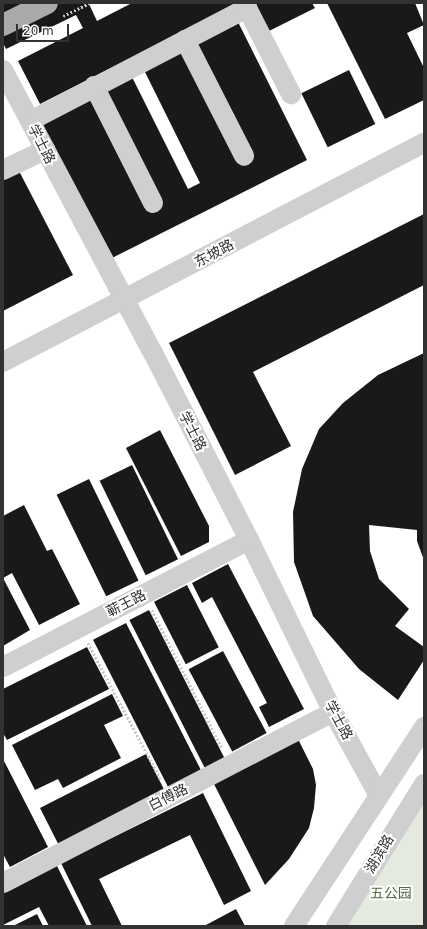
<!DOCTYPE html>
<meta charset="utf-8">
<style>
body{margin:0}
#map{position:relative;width:427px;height:929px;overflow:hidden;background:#fff;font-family:"DejaVu Sans","Noto Sans SC",sans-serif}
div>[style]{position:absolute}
.green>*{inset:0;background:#e4eadf}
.building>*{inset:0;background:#191919;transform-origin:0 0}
.path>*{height:2.5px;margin-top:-1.25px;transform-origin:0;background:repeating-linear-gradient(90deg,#c9c9c9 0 2px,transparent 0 4px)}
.minor>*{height:20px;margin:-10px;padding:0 10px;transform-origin:10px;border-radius:10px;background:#cfcfcf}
.major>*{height:22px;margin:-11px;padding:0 11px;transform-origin:11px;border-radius:11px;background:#aaa}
span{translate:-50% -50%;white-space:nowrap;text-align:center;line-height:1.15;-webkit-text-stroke:4px #fff;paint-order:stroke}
.street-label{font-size:14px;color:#323232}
.park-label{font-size:14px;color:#526b41}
.frame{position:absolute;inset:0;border:4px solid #323232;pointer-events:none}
.scale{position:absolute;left:16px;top:24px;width:53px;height:18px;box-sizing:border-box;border:2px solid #323232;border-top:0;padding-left:5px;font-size:12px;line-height:14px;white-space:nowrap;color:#323232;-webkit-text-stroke:3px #fff;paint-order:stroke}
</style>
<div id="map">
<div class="green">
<div style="clip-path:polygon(424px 784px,424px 926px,331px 926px)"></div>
</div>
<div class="building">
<div style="clip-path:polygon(3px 3px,92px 3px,89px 4px,97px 21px,132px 3px,239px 3px,40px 104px,18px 61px,83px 28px,76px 15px,6px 49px,3px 43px)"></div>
<div style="clip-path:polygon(252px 3px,312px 3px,315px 8px,267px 32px)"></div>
<div style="clip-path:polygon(327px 3px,415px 3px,424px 25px,407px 33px,424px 68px,424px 100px,385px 119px)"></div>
<div style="clip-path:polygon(237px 20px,307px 160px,108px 260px,40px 124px,132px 77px,188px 189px,200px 183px,143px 68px)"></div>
<div style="left:349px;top:70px;width:60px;height:53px;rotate:64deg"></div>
<div style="clip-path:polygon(19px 171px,73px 275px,3px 311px,3px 179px)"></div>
<div style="clip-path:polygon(424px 214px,424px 285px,253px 372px,291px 446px,235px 475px,169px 343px)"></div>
<div style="clip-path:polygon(424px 353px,424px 560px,417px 541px,417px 530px,369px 525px,370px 551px,379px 579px,409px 609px,395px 626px,424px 647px,424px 660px,398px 700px,359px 669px,313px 616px,294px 562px,293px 512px,302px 469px,319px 429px,343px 403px,378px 375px)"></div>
<div style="clip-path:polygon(160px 430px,209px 526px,209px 542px,181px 556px,126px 448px)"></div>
<div style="left:132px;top:465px;width:105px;height:36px;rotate:64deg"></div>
<div style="left:89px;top:479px;width:113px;height:36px;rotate:64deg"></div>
<div style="clip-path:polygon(24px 505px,47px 551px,52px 549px,80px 604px,39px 625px,12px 573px,3px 578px,30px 630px,3px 646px,3px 516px)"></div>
<div style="clip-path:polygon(228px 564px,304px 709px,269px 727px,259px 707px,267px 703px,212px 597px,202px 603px,192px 583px)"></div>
<div style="left:187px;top:585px;width:70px;height:37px;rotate:63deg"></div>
<div style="left:149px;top:610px;width:167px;height:22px;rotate:63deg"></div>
<div style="left:126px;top:623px;width:167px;height:37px;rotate:63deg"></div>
<div style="clip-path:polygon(87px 647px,109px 689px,7px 740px,3px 733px,3px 689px)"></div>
<div style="left:223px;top:651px;width:93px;height:39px;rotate:62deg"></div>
<div style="clip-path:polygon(112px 694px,123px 716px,104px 725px,121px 758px,63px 788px,58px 779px,35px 790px,12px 745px)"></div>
<div style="clip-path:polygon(298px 739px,313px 769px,316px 785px,314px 808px,309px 828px,289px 859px,265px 885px,214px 784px)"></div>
<div style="left:146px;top:754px;width:40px;height:119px;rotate:63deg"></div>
<div style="clip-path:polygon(3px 759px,48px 847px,10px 867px,3px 854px)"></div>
<div style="clip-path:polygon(203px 793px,251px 891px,224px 905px,190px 835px,99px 879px,122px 926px,92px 926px,61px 863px)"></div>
<div style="clip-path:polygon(56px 864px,87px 926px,49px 926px,39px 907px,3px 925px,3px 891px)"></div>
<div style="clip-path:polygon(236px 909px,245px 926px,204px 926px)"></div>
<div style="clip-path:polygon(37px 914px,43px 926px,13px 926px)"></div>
</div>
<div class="path">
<div style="left:63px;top:16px;width:30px;rotate:-26deg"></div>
<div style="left:152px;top:610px;width:155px;rotate:63.1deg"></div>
<div style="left:88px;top:643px;width:155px;rotate:61.9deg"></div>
</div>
<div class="minor">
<div style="left:185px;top:40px;width:130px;rotate:63deg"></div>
<div style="left:3px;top:70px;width:318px;rotate:62.1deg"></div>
<div style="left:152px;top:351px;width:212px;rotate:62.8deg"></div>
<div style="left:249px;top:540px;width:191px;rotate:64deg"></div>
<div style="left:333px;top:712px;width:94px;rotate:61.2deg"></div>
<div style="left:94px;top:86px;width:131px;rotate:63.2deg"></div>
<div style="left:30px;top:121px;width:245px;rotate:-27.5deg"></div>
<div style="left:247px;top:8px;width:97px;rotate:62.9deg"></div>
<div style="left:3px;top:170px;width:47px;rotate:-25.5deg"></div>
<div style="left:3px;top:362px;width:475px;rotate:-27.5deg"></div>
<div style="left:3px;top:667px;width:277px;rotate:-27.3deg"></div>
<div style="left:3px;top:883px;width:372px;rotate:-27.4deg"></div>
<div style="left:294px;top:926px;width:238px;rotate:-56.8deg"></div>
<div style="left:336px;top:926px;width:167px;rotate:-58.2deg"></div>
</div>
<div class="major">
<div style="left:3px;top:25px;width:49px;rotate:-26.6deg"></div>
</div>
<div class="street-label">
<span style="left:42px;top:144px;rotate:63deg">学士路</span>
<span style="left:214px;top:253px;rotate:-28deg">东坡路</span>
<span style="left:193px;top:431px;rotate:63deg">学士路</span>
<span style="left:126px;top:603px;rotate:-27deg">蕲王路</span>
<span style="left:339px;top:720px;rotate:62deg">学士路</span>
<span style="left:168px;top:797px;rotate:-27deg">白傅路</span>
<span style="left:379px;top:854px;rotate:-59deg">湖滨路</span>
</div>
<div class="park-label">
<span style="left:391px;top:893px">五公园</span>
</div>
<div class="frame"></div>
<div class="scale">20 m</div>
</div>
